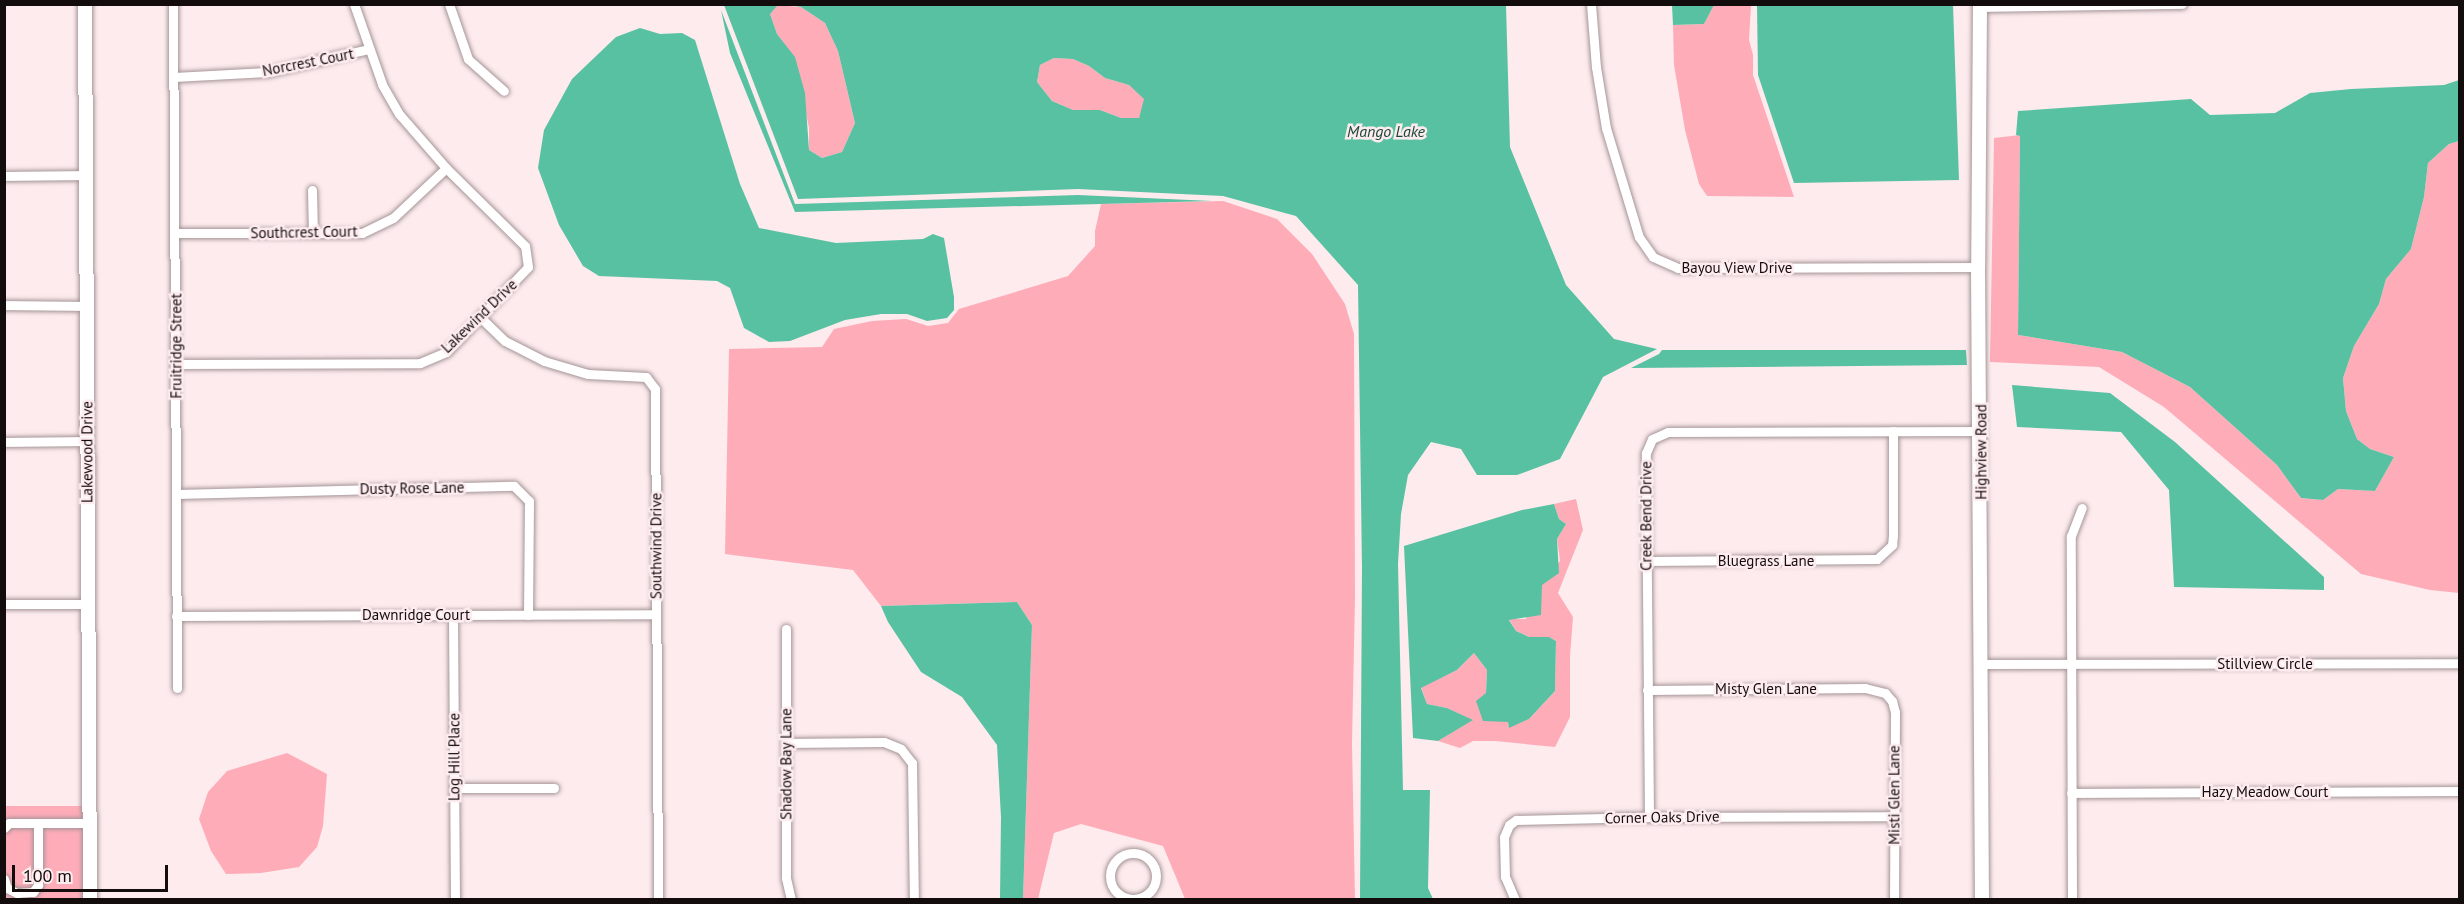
<!DOCTYPE html>
<style>
body{margin:0}
#map{position:relative;width:2464px;height:904px;overflow:hidden;background:#fdebee;font-family:"PT Sans",sans-serif}
div>[style]{position:absolute}
.green>*{inset:0;background:#ffacb9;transform-origin:0 0}
.water>*{inset:0;background:#58c1a2}
.roads{filter:drop-shadow(0 0 2px #a59596) drop-shadow(0 0 2px #a59596)}
.street>*{height:9px;margin:-4.5px;padding:0 4.5px;transform-origin:4.5px;border-radius:4.5px;background:#fff}
.street>.ring{margin:-4.5px;padding:0;box-sizing:content-box;background:none;border:9px solid #fff;border-radius:50%}
.secondary>*{height:14px;margin:-7px;padding:0 7px;transform-origin:7px;border-radius:7px;background:#fff}
span{translate:-50% -50%;white-space:nowrap;text-align:center;line-height:1.15;-webkit-text-stroke:5px #fdebee;paint-order:stroke}
.street-label{font-size:15px;color:#120c0d}
.water-label{font-size:16px;color:#19473a;font-style:italic}
.frame{position:absolute;inset:0;border:6px solid #120c0d;pointer-events:none}
.scale{position:absolute;left:12px;top:865px;width:156px;height:27px;box-sizing:border-box;border:3px solid #120c0d;border-top:0;padding-left:8px;font-size:18px;line-height:21px;white-space:nowrap;color:#120c0d;-webkit-text-stroke:4px #fdebee;paint-order:stroke}
</style>
<div id="map">
<div class="green">
<div style="clip-path:polygon(778px 5px,801px 7px,825px 23px,838px 51px,855px 123px,842px 152px,822px 158px,809px 150px,809px 128px,795px 58px,777px 34px,770px 14px)"></div>
<div style="clip-path:polygon(1714px 5px,1751px 5px,1749px 40px,1753px 55px,1753px 75px,1794px 197px,1707px 196px,1699px 184px,1685px 130px,1674px 65px,1673px 25px,1704px 24px)"></div>
<div style="clip-path:polygon(1054px 58px,1073px 59px,1089px 66px,1105px 78px,1129px 85px,1145px 99px,1139px 118px,1121px 118px,1100px 110px,1073px 110px,1052px 101px,1037px 82px,1040px 65px)"></div>
<div style="clip-path:polygon(2020px 135px,2018px 335px,2122px 352px,2190px 387px,2277px 465px,2301px 498px,2323px 500px,2338px 489px,2375px 491px,2394px 457px,2370px 449px,2357px 439px,2346px 411px,2343px 378px,2354px 346px,2379px 304px,2386px 279px,2411px 249px,2424px 197px,2428px 163px,2449px 144px,2459px 141px,2459px 593px,2430px 590px,2361px 574px,2164px 407px,2099px 367px,1990px 362px,1994px 138px)"></div>
<div style="clip-path:polygon(1223px 201px,1277px 219px,1312px 254px,1345px 304px,1354px 334px,1355px 598px,1352px 743px,1355px 899px,1185px 899px,1163px 846px,1081px 824px,1054px 833px,1038px 899px,1023px 899px,1032px 625px,1017px 602px,881px 606px,853px 570px,725px 554px,729px 349px,822px 347px,834px 329px,872px 321px,906px 319px,928px 326px,948px 323px,959px 309px,1068px 276px,1095px 246px,1095px 231px,1101px 204px)"></div>
<div style="clip-path:polygon(1576px 499px,1583px 530px,1558px 593px,1573px 617px,1570px 656px,1570px 717px,1555px 747px,1495px 741px,1473px 741px,1460px 748px,1438px 741px,1472px 720px,1447px 708px,1427px 704px,1421px 687px,1457px 670px,1474px 653px,1487px 670px,1486px 693px,1508px 722px,1509px 727px,1529px 719px,1555px 691px,1556px 641px,1549px 637px,1529px 637px,1516px 631px,1509px 619px,1526px 619px,1542px 584px,1560px 561px,1557px 539px,1566px 524px,1559px 519px,1554px 504px)"></div>
<div style="clip-path:polygon(287px 753px,327px 774px,323px 826px,317px 847px,299px 867px,261px 873px,226px 874px,211px 851px,199px 819px,208px 792px,227px 771px)"></div>
<div style="left:86px;top:806px;width:93px;height:82px;rotate:90deg"></div>
</div>
<div class="water">
<div style="clip-path:polygon(evenodd,724px 5px,778px 5px,770px 14px,777px 34px,795px 57px,805px 93px,809px 150px,822px 158px,842px 152px,855px 123px,838px 51px,825px 23px,801px 7px,789px 5px,1506px 5px,1510px 147px,1566px 285px,1614px 339px,1657px 349px,1603px 377px,1560px 459px,1517px 475px,1477px 475px,1461px 449px,1431px 442px,1408px 475px,1401px 514px,1398px 564px,1403px 790px,1430px 790px,1428px 888px,1433px 899px,1360px 899px,1362px 567px,1358px 285px,1296px 216px,1223px 196px,1078px 189px,798px 199px,724px 5px,1054px 58px,1073px 59px,1089px 66px,1105px 78px,1129px 85px,1144px 99px,1139px 118px,1121px 118px,1100px 110px,1073px 110px,1052px 101px,1037px 82px,1040px 65px,1054px 58px)"></div>
<div style="clip-path:polygon(1672px 5px,1672px 4px,1714px 5px,1704px 24px,1673px 25px)"></div>
<div style="clip-path:polygon(1757px 5px,1953px 5px,1959px 180px,1794px 183px,1758px 75px)"></div>
<div style="clip-path:polygon(721px 10px,795px 204px,1078px 195px,1212px 201px,795px 212px,730px 53px)"></div>
<div style="clip-path:polygon(640px 28px,660px 34px,682px 33px,695px 40px,740px 184px,759px 228px,836px 243px,923px 239px,933px 234px,944px 238px,954px 297px,954px 310px,947px 318px,927px 321px,907px 314px,881px 314px,845px 320px,790px 341px,769px 342px,744px 328px,730px 288px,717px 281px,599px 276px,583px 266px,559px 225px,538px 168px,544px 130px,572px 79px,616px 37px)"></div>
<div style="clip-path:polygon(2459px 80px,2459px 141px,2449px 144px,2428px 163px,2424px 197px,2411px 249px,2386px 279px,2379px 304px,2354px 346px,2343px 378px,2346px 411px,2357px 439px,2370px 449px,2394px 457px,2375px 491px,2338px 489px,2323px 500px,2301px 498px,2277px 465px,2190px 387px,2122px 352px,2018px 335px,2020px 136px,2016px 135px,2018px 111px,2191px 99px,2210px 115px,2275px 113px,2310px 93px,2351px 89px,2444px 85px)"></div>
<div style="clip-path:polygon(1662px 350px,1966px 350px,1967px 365px,1631px 368px,1659px 354px)"></div>
<div style="clip-path:polygon(2012px 385px,2110px 393px,2175px 442px,2324px 577px,2324px 590px,2174px 587px,2169px 490px,2121px 432px,2017px 427px)"></div>
<div style="clip-path:polygon(1554px 504px,1559px 519px,1566px 524px,1557px 539px,1559px 573px,1542px 585px,1541px 615px,1509px 620px,1516px 631px,1529px 637px,1549px 637px,1556px 641px,1555px 691px,1529px 719px,1509px 728px,1508px 722px,1483px 721px,1476px 701px,1486px 693px,1487px 670px,1474px 653px,1457px 670px,1421px 688px,1427px 704px,1447px 708px,1473px 720px,1438px 741px,1413px 738px,1404px 546px,1522px 510px)"></div>
<div style="clip-path:polygon(1017px 602px,1032px 625px,1023px 899px,1000px 899px,1001px 817px,997px 745px,962px 697px,921px 672px,888px 622px,881px 606px)"></div>
</div>
<div class="roads">
<div class="street">
<div style="left:173px;top:4px;width:684px;rotate:89.66deg"></div>
<div style="left:449px;top:4px;width:58px;rotate:70.9deg"></div>
<div style="left:468px;top:59px;width:48px;rotate:41.6deg"></div>
<div style="left:1591px;top:4px;width:63px;rotate:85.5deg"></div>
<div style="left:1596px;top:67px;width:62px;rotate:80.7deg"></div>
<div style="left:1606px;top:128px;width:114px;rotate:73.2deg"></div>
<div style="left:1639px;top:237px;width:24px;rotate:55deg"></div>
<div style="left:1653px;top:257px;width:27px;rotate:24deg"></div>
<div style="left:1678px;top:268px;width:300px;rotate:-0.2deg"></div>
<div style="left:1980px;top:7px;width:202px;rotate:-0.9deg"></div>
<div style="left:174px;top:77px;width:93px;rotate:-3.1deg"></div>
<div style="left:267px;top:72px;width:105px;rotate:-12.7deg"></div>
<div style="left:4px;top:176px;width:82px;rotate:-0.7deg"></div>
<div style="left:312px;top:190px;width:43px;rotate:88.7deg"></div>
<div style="left:176px;top:233px;width:186px"></div>
<div style="left:362px;top:233px;width:34px;rotate:-26deg"></div>
<div style="left:393px;top:218px;width:73px;rotate:-43.3deg"></div>
<div style="left:4px;top:305px;width:82px;rotate:0.7deg"></div>
<div style="left:481px;top:318px;width:33px;rotate:44deg"></div>
<div style="left:505px;top:341px;width:44px;rotate:27.1deg"></div>
<div style="left:544px;top:361px;width:46px;rotate:16.5deg"></div>
<div style="left:588px;top:374px;width:58px;rotate:3deg"></div>
<div style="left:646px;top:377px;width:15px;rotate:53deg"></div>
<div style="left:655px;top:389px;width:511px;rotate:89.66deg"></div>
<div style="left:176px;top:364px;width:244px;rotate:-0.2deg"></div>
<div style="left:420px;top:363px;width:28px;rotate:-23deg"></div>
<div style="left:446px;top:352px;width:118px;rotate:-46deg"></div>
<div style="left:528px;top:267px;width:21px;rotate:-98deg"></div>
<div style="left:525px;top:246px;width:111px;rotate:-135.4deg"></div>
<div style="left:446px;top:168px;width:72px;rotate:-131deg"></div>
<div style="left:399px;top:114px;width:34px;rotate:-120deg"></div>
<div style="left:382px;top:84px;width:85px;rotate:-109.3deg"></div>
<div style="left:4px;top:442px;width:83px;rotate:-0.7deg"></div>
<div style="left:176px;top:494px;width:338px;rotate:-1.4deg"></div>
<div style="left:514px;top:486px;width:21px;rotate:45deg"></div>
<div style="left:529px;top:501px;width:114px;rotate:90.5deg"></div>
<div style="left:1646px;top:561px;width:231px;rotate:-0.5deg"></div>
<div style="left:1877px;top:559px;width:21px;rotate:-43deg"></div>
<div style="left:1892px;top:545px;width:10px;rotate:-84deg"></div>
<div style="left:1893px;top:535px;width:104px;rotate:-90deg"></div>
<div style="left:4px;top:604px;width:84px"></div>
<div style="left:453px;top:615px;width:285px;rotate:89.6deg"></div>
<div style="left:176px;top:616px;width:480px;rotate:-0.2deg"></div>
<div style="left:786px;top:629px;width:249px;rotate:90deg"></div>
<div style="left:786px;top:878px;width:23px;rotate:77deg"></div>
<div style="left:1982px;top:664px;width:478px;rotate:-0.1deg"></div>
<div style="left:1647px;top:690px;width:218px;rotate:-0.5deg"></div>
<div style="left:1865px;top:688px;width:21px;rotate:14deg"></div>
<div style="left:1885px;top:693px;width:11px;rotate:49deg"></div>
<div style="left:1892px;top:701px;width:11px;rotate:75deg"></div>
<div style="left:1895px;top:712px;width:188px;rotate:90.3deg"></div>
<div style="left:786px;top:743px;width:98px;rotate:-0.6deg"></div>
<div style="left:884px;top:742px;width:18px;rotate:22deg"></div>
<div style="left:901px;top:749px;width:18px;rotate:52deg"></div>
<div style="left:912px;top:763px;width:137px;rotate:89.2deg"></div>
<div style="left:454px;top:788px;width:100px"></div>
<div style="left:2071px;top:793px;width:389px;rotate:-0.3deg"></div>
<div style="left:1649px;top:817px;width:364px;rotate:-90.5deg"></div>
<div style="left:1646px;top:453px;width:15px;rotate:-67deg"></div>
<div style="left:1652px;top:439px;width:17px;rotate:-24deg"></div>
<div style="left:1668px;top:432px;width:313px;rotate:-0.2deg"></div>
<div style="left:4px;top:828px;width:7px;rotate:-45deg"></div>
<div style="left:9px;top:823px;width:81px"></div>
<div class="ring" style="left:1110px;top:853px;width:37px;height:37px"></div>
<div style="left:4px;top:879px;width:9px;rotate:72deg"></div>
<div style="left:7px;top:888px;width:11px;rotate:27deg"></div>
<div style="left:17px;top:893px;width:16px;rotate:-4deg"></div>
<div style="left:33px;top:892px;width:9px;rotate:-54deg"></div>
<div style="left:38px;top:885px;width:61px;rotate:-90deg"></div>
<div style="left:1515px;top:900px;width:25px;rotate:-113deg"></div>
<div style="left:1505px;top:877px;width:40px;rotate:-91.4deg"></div>
<div style="left:1504px;top:837px;width:13px;rotate:-67deg"></div>
<div style="left:1509px;top:825px;width:9px;rotate:-36deg"></div>
<div style="left:1516px;top:820px;width:133px;rotate:-1.3deg"></div>
<div style="left:1649px;top:817px;width:245px;rotate:-0.2deg"></div>
<div style="left:2072px;top:900px;width:364px;rotate:-90.2deg"></div>
<div style="left:2071px;top:536px;width:30px;rotate:-69deg"></div>
</div>
<div class="secondary">
<div style="left:85px;top:4px;width:896px;rotate:89.68deg"></div>
<div style="left:1980px;top:4px;width:263px;rotate:90.4deg"></div>
<div style="left:1978px;top:267px;width:633px;rotate:89.64deg"></div>
</div>
</div>
<div class="street-label">
<span style="left:308px;top:62px;rotate:-11deg">Norcrest Court</span>
<span style="left:304px;top:232px;rotate:-1deg">Southcrest Court</span>
<span style="left:1737px;top:268px">Bayou View Drive</span>
<span style="left:479px;top:316px;rotate:-44deg">Lakewind Drive</span>
<span style="left:176px;top:346px;rotate:-90deg">Fruitridge Street</span>
<span style="left:87px;top:452px;rotate:-90deg">Lakewood Drive</span>
<span style="left:1981px;top:452px;rotate:-90deg">Highview Road</span>
<span style="left:412px;top:488px;rotate:-1deg">Dusty Rose Lane</span>
<span style="left:1646px;top:516px;rotate:-90deg">Creek Bend Drive</span>
<span style="left:656px;top:546px;rotate:-90deg">Southwind Drive</span>
<span style="left:1766px;top:561px">Bluegrass Lane</span>
<span style="left:416px;top:615px">Dawnridge Court</span>
<span style="left:2265px;top:664px">Stillview Circle</span>
<span style="left:1766px;top:689px">Misty Glen Lane</span>
<span style="left:454px;top:757px;rotate:-90deg">Log Hill Place</span>
<span style="left:786px;top:764px;rotate:-90deg">Shadow Bay Lane</span>
<span style="left:2265px;top:792px">Hazy Meadow Court</span>
<span style="left:1894px;top:795px;rotate:-90deg">Misti Glen Lane</span>
<span style="left:1662px;top:817px;rotate:-1deg">Corner Oaks Drive</span>
</div>
<div class="water-label">
<span style="left:1386px;top:131px">Mango Lake</span>
</div>
<div class="frame"></div>
<div class="scale">100 m</div>
</div>
